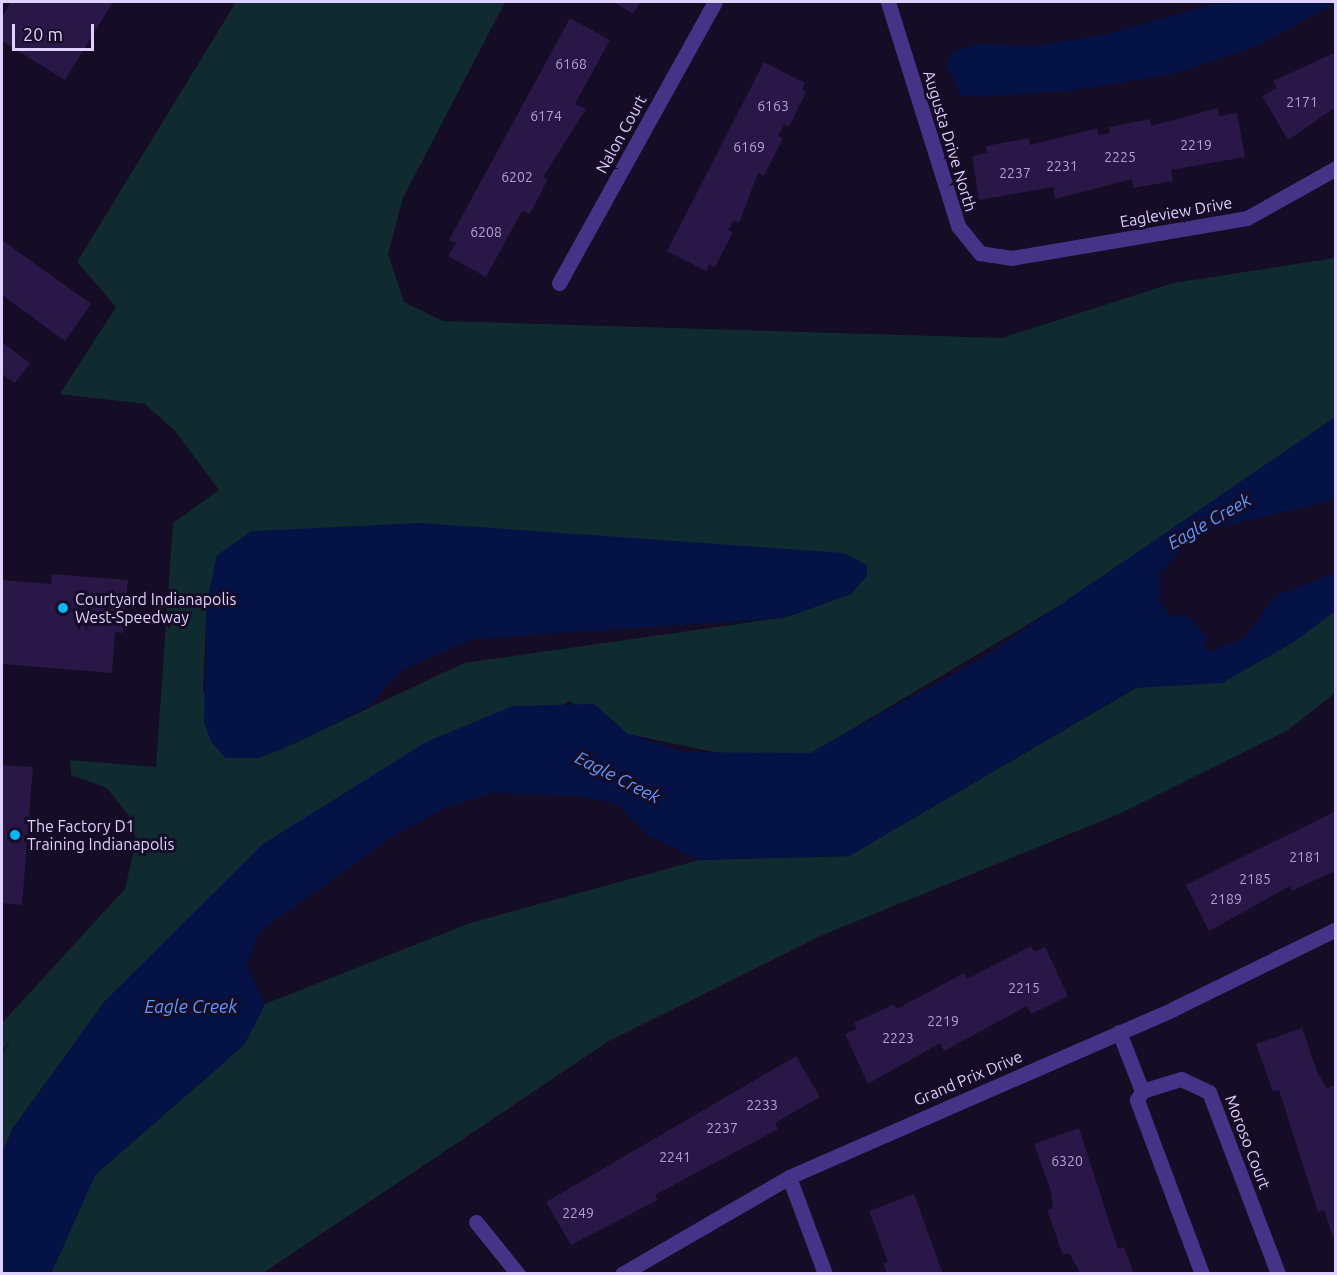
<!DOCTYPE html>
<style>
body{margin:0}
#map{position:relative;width:1337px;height:1275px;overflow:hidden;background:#150c25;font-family:Ubuntu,sans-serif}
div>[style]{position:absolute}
.green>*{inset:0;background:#0f2b30}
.water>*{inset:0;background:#051245}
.building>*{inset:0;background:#291748}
.lane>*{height:15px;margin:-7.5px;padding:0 7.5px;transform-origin:7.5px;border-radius:7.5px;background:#453388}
.street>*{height:15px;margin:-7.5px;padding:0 7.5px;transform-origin:7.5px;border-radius:7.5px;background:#453388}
.dots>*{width:16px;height:16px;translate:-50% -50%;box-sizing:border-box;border:3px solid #150c25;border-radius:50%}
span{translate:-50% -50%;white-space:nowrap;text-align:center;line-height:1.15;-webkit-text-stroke:6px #150c25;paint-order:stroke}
.number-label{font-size:14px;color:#b1a2d1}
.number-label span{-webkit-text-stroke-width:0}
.street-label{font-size:16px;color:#ded0ff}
.poi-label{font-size:16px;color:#ded0ff}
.left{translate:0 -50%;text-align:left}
.water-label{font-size:18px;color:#5e99ff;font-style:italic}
.frame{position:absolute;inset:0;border:3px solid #ded0ff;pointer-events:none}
.scale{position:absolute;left:12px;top:24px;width:82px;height:27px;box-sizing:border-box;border:3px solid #ded0ff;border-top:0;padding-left:8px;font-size:18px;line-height:21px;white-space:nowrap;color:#ded0ff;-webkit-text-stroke:4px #150c25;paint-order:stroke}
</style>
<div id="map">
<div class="green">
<div style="clip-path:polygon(evenodd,236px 2px,505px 2px,403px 198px,388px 254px,404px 302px,443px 321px,1002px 338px,1173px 283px,1335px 258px,1335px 425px,1062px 604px,810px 754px,723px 754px,628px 734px,569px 701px,105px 1001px,13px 1128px,2px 1154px,2px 1056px,11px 1039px,2px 1051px,2px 1023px,125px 889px,136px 840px,129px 816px,107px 788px,71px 775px,70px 760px,156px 767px,173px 523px,219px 490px,176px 432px,145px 404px,60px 394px,116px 307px,77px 262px,236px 2px,851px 594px,787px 617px,464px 663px,280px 750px,203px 692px,207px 599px,851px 594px)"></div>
<div style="clip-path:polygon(1335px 605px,1335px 693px,1288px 730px,1119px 814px,825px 934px,609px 1041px,263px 1273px,51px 1274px,95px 1175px,244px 1045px,265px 1004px,470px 923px,699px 860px,849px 856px,1143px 684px)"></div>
</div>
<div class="water">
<div style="clip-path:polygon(1222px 2px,1336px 3px,1259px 45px,1173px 74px,1068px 91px,975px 97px,961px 95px,946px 66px,954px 52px,978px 44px,1033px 46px,1107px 34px)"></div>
<div style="clip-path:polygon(1335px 417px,1335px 500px,1199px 532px,1159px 574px,1159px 601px,1171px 616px,1189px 616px,1208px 638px,1203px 648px,1211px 651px,1245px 638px,1275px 596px,1335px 573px,1335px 611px,1294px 642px,1222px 683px,1135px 688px,849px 856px,699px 860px,647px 835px,618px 804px,579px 796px,491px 793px,443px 809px,395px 835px,260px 931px,246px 965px,265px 1004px,244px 1045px,95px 1175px,51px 1273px,2px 1273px,2px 1154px,13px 1128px,105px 1001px,263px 844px,426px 742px,513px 706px,594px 704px,628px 734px,685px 752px,810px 753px,984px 657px)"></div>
<div style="clip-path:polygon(420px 523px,844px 553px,867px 565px,867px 576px,851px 594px,783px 618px,473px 639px,400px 671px,368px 707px,280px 750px,258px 758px,226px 758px,211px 742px,204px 722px,207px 601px,217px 555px,252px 531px)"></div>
</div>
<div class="building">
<div style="clip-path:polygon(11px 2px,113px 2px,65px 80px,2px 41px,2px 17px)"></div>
<div style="clip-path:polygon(614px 2px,640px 2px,633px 14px)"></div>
<div style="clip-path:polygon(570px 18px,610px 40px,575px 104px,586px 109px,543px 177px,548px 179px,530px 214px,522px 211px,486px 277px,448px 256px,456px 243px,449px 240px)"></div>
<div style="clip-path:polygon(1336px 52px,1336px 107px,1288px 140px,1262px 96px,1277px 88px,1273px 81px)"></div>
<div style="clip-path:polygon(764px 62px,805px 83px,802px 90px,806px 92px,789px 127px,784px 124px,778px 136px,783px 138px,764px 176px,758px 173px,739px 223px,734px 220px,728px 230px,733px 232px,715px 267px,709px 264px,706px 271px,667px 251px)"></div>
<div style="clip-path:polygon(1218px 108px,1219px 116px,1237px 113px,1245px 157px,1171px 170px,1173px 181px,1133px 188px,1132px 179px,1055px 199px,1053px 187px,979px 200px,972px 156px,987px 153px,986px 146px,1029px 138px,1030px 145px,1097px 128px,1099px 135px,1110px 133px,1109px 127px,1150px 119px,1151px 126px)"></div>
<div style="clip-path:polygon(2px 240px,91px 304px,65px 341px,2px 295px)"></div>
<div style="clip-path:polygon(2px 342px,30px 363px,15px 383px,2px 374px)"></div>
<div style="clip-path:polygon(52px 574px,128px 580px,123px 633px,115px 632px,112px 673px,2px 664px,2px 580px,51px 584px)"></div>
<div style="clip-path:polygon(2px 765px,33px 767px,22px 905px,2px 903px)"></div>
<div style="clip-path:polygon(1336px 811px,1334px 871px,1292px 891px,1290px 886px,1209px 931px,1186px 885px)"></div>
<div style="clip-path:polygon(1031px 946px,1034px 952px,1045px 947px,1068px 996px,1031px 1014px,1027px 1006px,944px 1051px,940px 1043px,868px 1084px,845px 1034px,857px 1029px,854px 1023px,894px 1004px,897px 1009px,964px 973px,967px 979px)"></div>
<div style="clip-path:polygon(1302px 1028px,1318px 1074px,1327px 1088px,1336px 1085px,1335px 1243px,1324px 1210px,1318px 1212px,1279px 1090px,1273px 1092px,1256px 1044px)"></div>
<div style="clip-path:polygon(796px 1056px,820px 1097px,775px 1123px,778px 1129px,655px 1195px,658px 1200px,571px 1245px,546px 1202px)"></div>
<div style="clip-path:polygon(1079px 1128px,1118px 1249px,1124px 1247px,1134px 1274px,1081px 1274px,1069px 1253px,1063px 1255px,1047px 1210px,1053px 1208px,1051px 1191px,1034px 1144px)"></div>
<div style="clip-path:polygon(914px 1194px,943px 1274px,887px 1274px,883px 1263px,888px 1262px,869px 1211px)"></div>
</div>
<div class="lane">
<div style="left:1119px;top:1032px;width:63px;rotate:68.7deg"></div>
<div style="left:789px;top:1177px;width:103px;rotate:69.6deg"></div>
<div style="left:476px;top:1222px;width:67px;rotate:51.1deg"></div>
<div style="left:1202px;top:1274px;width:186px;rotate:-110.5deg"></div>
<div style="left:1137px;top:1100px;width:10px;rotate:-61deg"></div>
<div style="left:1142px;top:1091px;width:41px;rotate:-17.1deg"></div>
<div style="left:1181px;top:1079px;width:31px;rotate:25deg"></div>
<div style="left:1209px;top:1092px;width:195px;rotate:69.2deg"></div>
</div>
<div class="street">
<div style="left:888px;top:2px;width:235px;rotate:72.6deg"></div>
<div style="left:958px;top:226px;width:35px;rotate:51deg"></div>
<div style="left:980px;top:253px;width:31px;rotate:9deg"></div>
<div style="left:1011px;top:258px;width:239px;rotate:-9.6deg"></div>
<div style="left:1247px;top:218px;width:102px;rotate:-29.3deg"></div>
<div style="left:559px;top:283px;width:321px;rotate:-61deg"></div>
<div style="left:622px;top:1274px;width:193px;rotate:-30.1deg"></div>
<div style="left:789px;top:1177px;width:419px;rotate:-23.6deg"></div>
<div style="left:1173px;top:1009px;width:182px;rotate:-26.1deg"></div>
</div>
<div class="dots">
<div style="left:63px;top:608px;background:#00b8fb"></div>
<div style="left:15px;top:835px;background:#00b8fb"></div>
</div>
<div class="number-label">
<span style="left:571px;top:64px">6168</span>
<span style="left:1302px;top:102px">2171</span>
<span style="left:773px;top:106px">6163</span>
<span style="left:546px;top:116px">6174</span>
<span style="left:1196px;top:145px">2219</span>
<span style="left:749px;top:147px">6169</span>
<span style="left:1120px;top:157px">2225</span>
<span style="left:1062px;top:166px">2231</span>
<span style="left:1015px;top:173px">2237</span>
<span style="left:517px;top:177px">6202</span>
<span style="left:486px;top:232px">6208</span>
<span style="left:1305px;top:857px">2181</span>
<span style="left:1255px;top:879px">2185</span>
<span style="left:1226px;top:899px">2189</span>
<span style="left:1024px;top:988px">2215</span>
<span style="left:943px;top:1021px">2219</span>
<span style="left:898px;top:1038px">2223</span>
<span style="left:762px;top:1105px">2233</span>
<span style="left:722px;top:1128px">2237</span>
<span style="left:675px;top:1157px">2241</span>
<span style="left:1067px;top:1161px">6320</span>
<span style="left:578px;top:1213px">2249</span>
</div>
<div class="street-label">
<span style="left:621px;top:134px;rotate:-61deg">Nalon Court</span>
<span style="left:950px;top:141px;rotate:73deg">Augusta Drive North</span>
<span style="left:1176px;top:212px;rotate:-10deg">Eagleview Drive</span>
<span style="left:968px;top:1078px;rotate:-23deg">Grand Prix Drive</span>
<span style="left:1248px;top:1142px;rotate:69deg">Moroso Court</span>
</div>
<div class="poi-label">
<span class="left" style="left:75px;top:608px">Courtyard Indianapolis<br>West-Speedway</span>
<span class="left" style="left:27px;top:835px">The Factory D1<br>Training Indianapolis</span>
</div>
<div class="water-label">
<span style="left:1209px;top:521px;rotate:-30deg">Eagle Creek</span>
<span style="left:618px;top:777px;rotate:27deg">Eagle Creek</span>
<span style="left:191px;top:1006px">Eagle Creek</span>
</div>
<div class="frame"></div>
<div class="scale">20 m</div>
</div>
